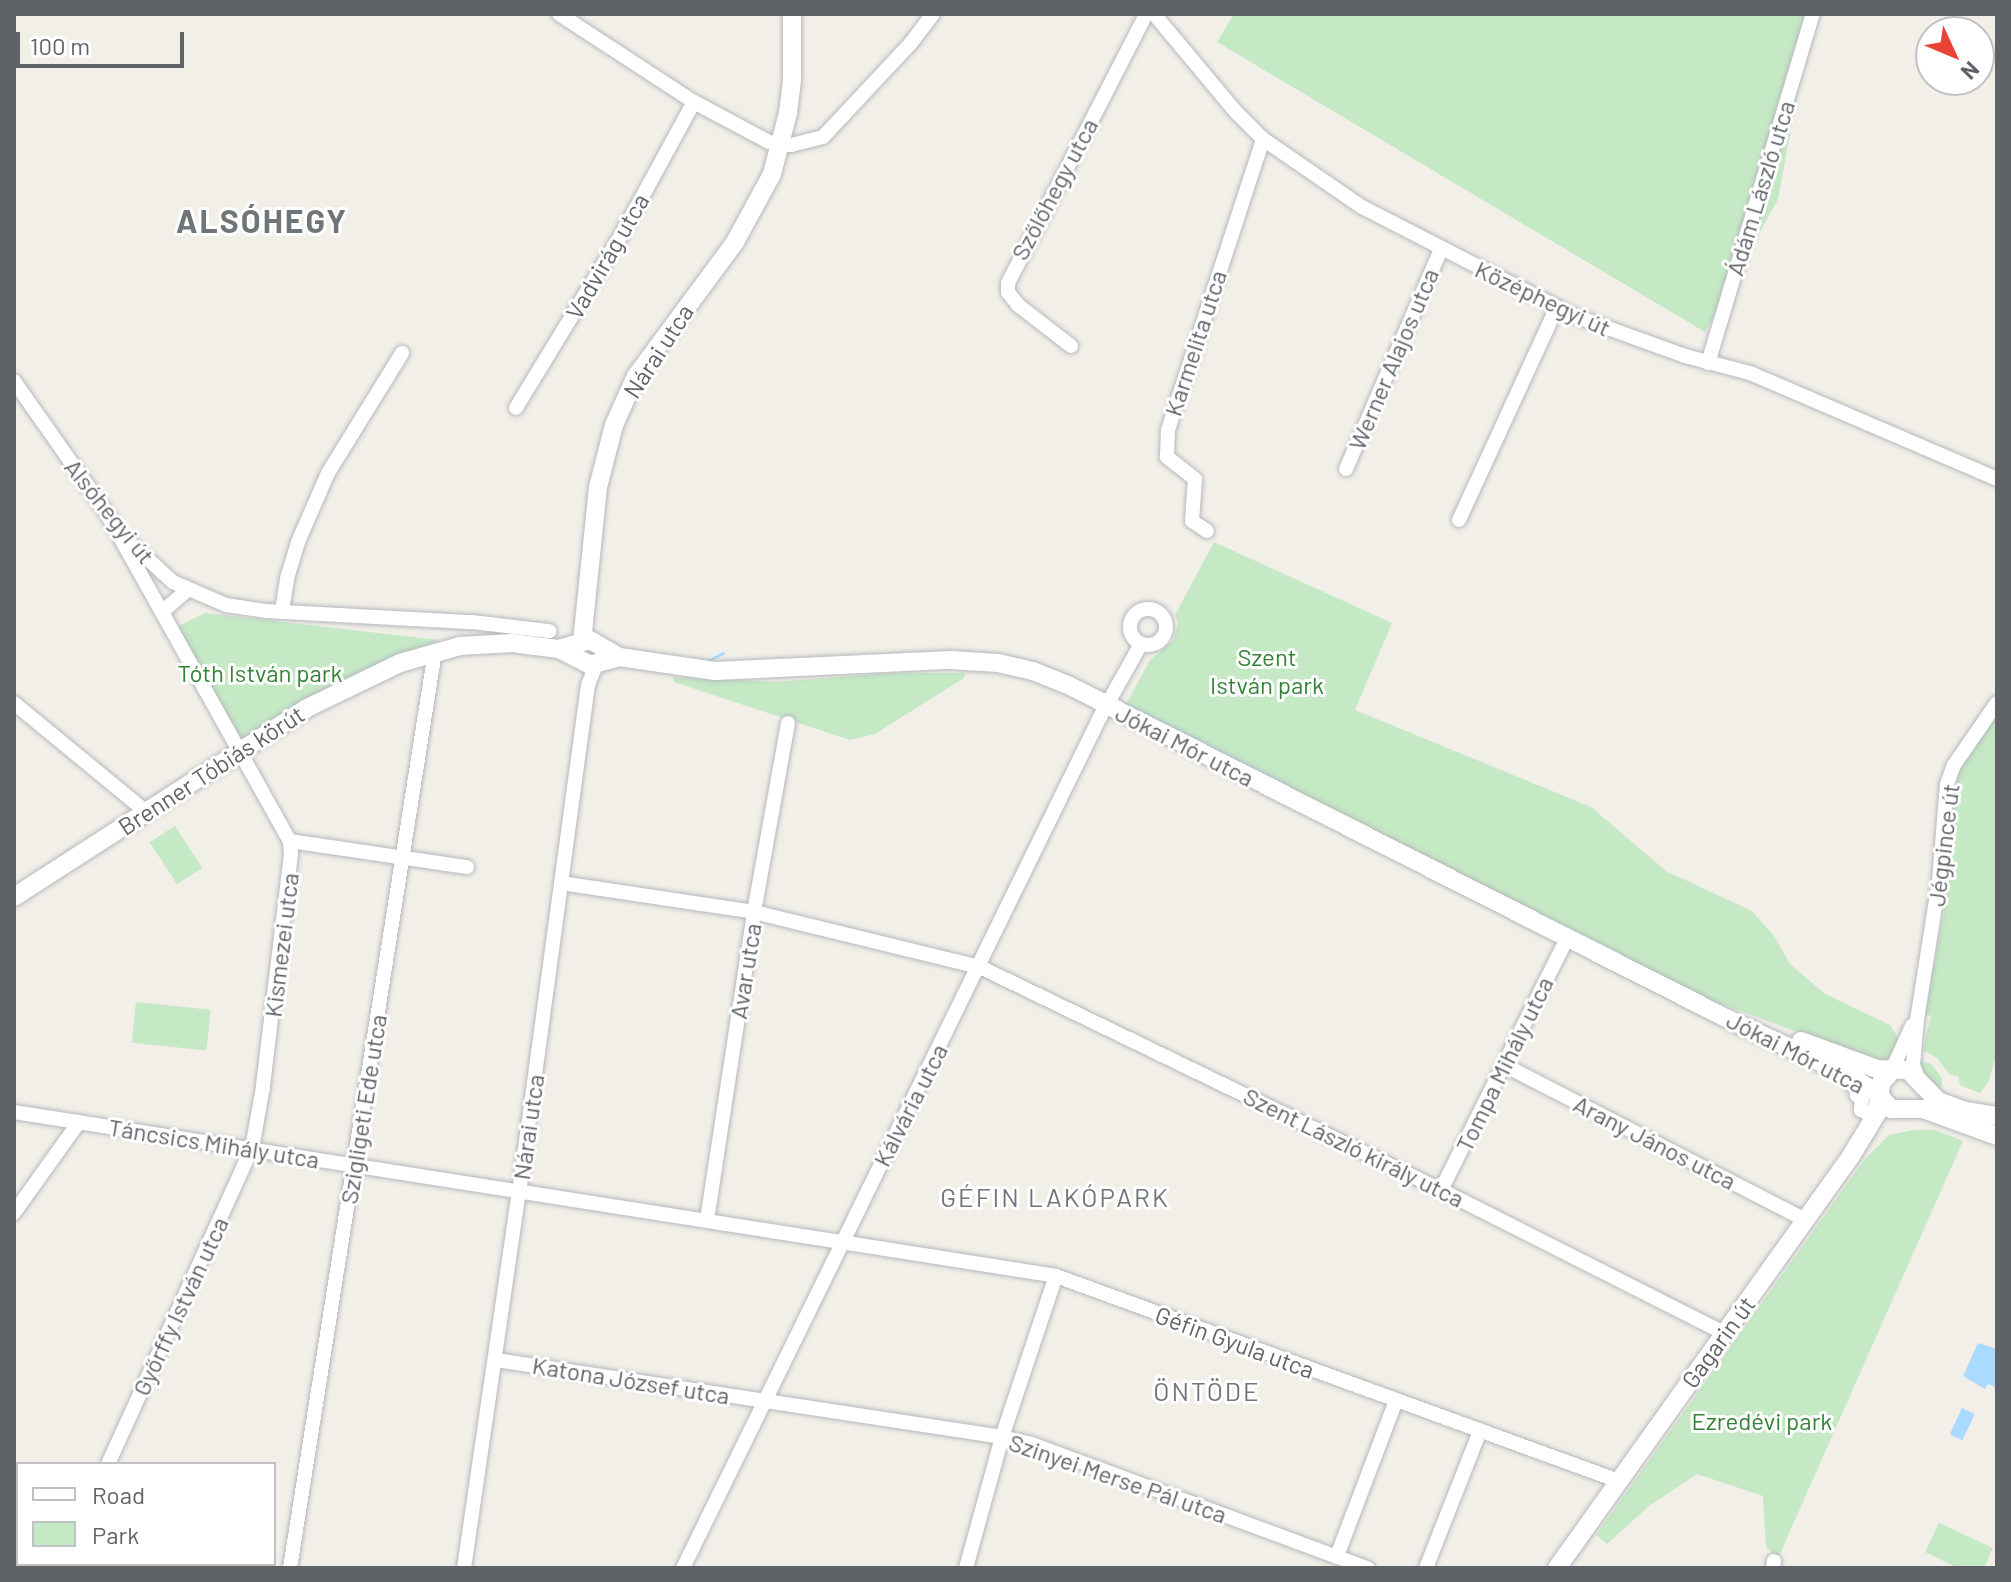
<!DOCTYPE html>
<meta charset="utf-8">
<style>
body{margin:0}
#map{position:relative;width:2011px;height:1582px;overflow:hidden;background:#f1efe8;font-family:Barlow,sans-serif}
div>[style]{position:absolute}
.green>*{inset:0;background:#c5e8c5;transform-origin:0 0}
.water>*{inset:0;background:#aadaff;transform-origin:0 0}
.stream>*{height:3px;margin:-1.5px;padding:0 1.5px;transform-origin:1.5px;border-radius:1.5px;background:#aadaff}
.roads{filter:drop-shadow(0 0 2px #b5b8bc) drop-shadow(0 0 2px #b5b8bc)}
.street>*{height:14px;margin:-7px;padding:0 7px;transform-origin:7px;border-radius:7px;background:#fff}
.street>.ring{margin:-7px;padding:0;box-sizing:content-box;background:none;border:14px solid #fff;border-radius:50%}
.secondary>*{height:18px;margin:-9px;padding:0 9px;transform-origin:9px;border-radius:9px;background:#fff}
span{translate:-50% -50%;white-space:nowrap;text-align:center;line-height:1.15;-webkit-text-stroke:6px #fff;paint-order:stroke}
.street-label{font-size:24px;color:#5f6368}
.park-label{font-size:24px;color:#348238}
.neighbourhood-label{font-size:26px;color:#70757a;letter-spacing:2px}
.district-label{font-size:32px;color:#70757a;font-weight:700;letter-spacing:2px}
.frame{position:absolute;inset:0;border:16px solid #5f6368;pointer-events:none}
.legend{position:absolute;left:16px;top:1462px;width:260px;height:104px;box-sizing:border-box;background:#fff;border:2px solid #bfc1c3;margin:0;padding:10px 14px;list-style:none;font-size:24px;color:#5f6368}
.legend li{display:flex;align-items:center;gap:16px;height:40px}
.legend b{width:40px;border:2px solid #bfc1c3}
.north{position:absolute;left:1915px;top:16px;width:80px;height:80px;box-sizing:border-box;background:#fff;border:2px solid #bfc1c3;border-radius:50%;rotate:134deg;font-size:22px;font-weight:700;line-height:32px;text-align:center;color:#5f6368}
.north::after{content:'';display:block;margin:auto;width:28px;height:36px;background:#ea4335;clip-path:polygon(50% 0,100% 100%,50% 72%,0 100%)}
.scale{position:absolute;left:16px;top:32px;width:168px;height:36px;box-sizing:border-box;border:4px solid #5f6368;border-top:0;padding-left:10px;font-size:24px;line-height:28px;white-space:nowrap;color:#5f6368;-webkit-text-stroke:6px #fff;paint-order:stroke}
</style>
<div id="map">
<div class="green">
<div style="clip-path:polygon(1234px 14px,1812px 14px,1778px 199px,1705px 332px,1217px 42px)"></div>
<div style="clip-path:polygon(1214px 542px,1392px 623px,1355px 710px,1591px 807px,1666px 871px,1752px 911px,1774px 936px,1790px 964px,1825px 994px,1890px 1025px,1903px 1046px,1894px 1065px,1875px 1061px,1706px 998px,1125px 706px,1150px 660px,1174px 640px,1178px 622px,1175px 615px)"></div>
<div style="clip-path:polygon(205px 613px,439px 640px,328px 688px,244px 747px,173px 629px)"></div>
<div style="clip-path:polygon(892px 673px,965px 673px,964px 678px,875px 734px,850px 740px,674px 682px,673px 677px,775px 682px)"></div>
<div style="clip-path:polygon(1997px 713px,1997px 1053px,1988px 1083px,1980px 1093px,1960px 1085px,1958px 1076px,1950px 1075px,1937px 1058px,1923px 1050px,1931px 1016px,1925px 1014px,1922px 1028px,1944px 911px,1948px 806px,1953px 786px,1963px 762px)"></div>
<div style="left:175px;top:826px;width:50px;height:30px;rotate:57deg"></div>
<div style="left:136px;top:1002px;width:75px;height:41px;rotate:6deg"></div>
<div style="clip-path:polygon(1918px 1060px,1931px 1064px,1942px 1078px,1941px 1098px,1919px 1068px)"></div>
<div style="clip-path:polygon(1914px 1130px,1935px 1130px,1963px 1141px,1778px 1558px,1766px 1547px,1763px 1496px,1697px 1474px,1649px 1506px,1607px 1544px,1596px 1535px,1865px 1159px,1889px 1135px)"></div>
<div style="clip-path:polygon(1939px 1523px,1993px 1548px,1984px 1568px,1958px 1568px,1925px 1552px)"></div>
</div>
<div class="water">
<div style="clip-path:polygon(1978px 1343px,1997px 1349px,1997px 1388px,1988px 1384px,1985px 1389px,1963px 1376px)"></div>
<div style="left:1962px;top:1408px;width:14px;height:29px;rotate:25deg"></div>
</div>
<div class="stream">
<div style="left:707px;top:661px;width:18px;rotate:-27deg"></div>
</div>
<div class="roads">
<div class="street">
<div style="left:559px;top:14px;width:161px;rotate:33.1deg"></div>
<div style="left:694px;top:102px;width:85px;rotate:28.1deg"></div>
<div style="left:769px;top:142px;width:22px;rotate:8deg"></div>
<div style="left:791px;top:145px;width:33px;rotate:-14deg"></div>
<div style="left:823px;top:137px;width:129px;rotate:-46.9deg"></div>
<div style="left:911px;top:43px;width:36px;rotate:-53deg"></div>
<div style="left:1154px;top:14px;width:128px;rotate:50.1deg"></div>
<div style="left:1236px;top:112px;width:38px;rotate:45deg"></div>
<div style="left:1263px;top:139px;width:120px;rotate:34.5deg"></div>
<div style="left:1362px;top:207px;width:236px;rotate:27.2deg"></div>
<div style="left:1572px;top:315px;width:120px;rotate:19.9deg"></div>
<div style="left:1685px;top:356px;width:67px;rotate:14.7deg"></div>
<div style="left:1750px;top:373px;width:269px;rotate:23.2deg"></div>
<div style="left:1071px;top:346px;width:67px;rotate:-142.3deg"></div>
<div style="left:1018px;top:305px;width:16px;rotate:-128deg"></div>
<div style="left:1008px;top:292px;width:9px;rotate:-90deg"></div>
<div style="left:1008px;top:283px;width:302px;rotate:-62.8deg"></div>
<div style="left:1708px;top:363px;width:364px;rotate:-73.3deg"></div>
<div style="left:14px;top:381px;width:172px;rotate:54.9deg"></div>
<div style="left:516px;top:408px;width:206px;rotate:-58.7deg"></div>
<div style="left:623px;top:232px;width:148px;rotate:-61.4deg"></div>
<div style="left:1346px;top:469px;width:240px;rotate:-66.6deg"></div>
<div style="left:107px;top:514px;width:375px;rotate:60.8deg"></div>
<div style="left:290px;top:841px;width:13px;rotate:86deg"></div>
<div style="left:291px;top:854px;width:235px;rotate:96.9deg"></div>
<div style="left:263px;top:1087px;width:62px;rotate:100.2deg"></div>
<div style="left:252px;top:1148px;width:347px;rotate:114.5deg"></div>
<div style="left:1459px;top:520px;width:234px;rotate:-65.3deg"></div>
<div style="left:1207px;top:531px;width:18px;rotate:-146deg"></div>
<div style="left:1192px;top:521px;width:42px;rotate:-85.9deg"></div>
<div style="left:1195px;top:479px;width:36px;rotate:-142deg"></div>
<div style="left:1167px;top:457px;width:27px;rotate:-88deg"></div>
<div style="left:1168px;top:430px;width:306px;rotate:-71.9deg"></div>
<div style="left:128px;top:541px;width:61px;rotate:42.3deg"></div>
<div style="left:173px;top:582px;width:58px;rotate:23.5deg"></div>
<div style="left:226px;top:605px;width:40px;rotate:8.5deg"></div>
<div style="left:266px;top:611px;width:206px;rotate:3.1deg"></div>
<div style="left:472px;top:622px;width:78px;rotate:6.7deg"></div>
<div class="ring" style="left:1130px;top:609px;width:22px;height:22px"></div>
<div style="left:282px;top:611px;width:36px;rotate:-81deg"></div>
<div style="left:288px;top:575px;width:34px;rotate:-73deg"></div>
<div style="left:298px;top:542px;width:75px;rotate:-66.5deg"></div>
<div style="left:328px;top:473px;width:141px;rotate:-58.3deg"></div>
<div style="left:162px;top:612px;width:33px;rotate:-41deg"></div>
<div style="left:14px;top:703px;width:171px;rotate:39.5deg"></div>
<div style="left:290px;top:841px;width:179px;rotate:8.4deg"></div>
<div style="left:561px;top:883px;width:195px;rotate:8.5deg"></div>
<div style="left:754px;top:912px;width:233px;rotate:13.7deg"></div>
<div style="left:980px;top:967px;width:512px;rotate:25.81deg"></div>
<div style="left:1441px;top:1190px;width:317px;rotate:26.8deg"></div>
<div style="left:1504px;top:1065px;width:339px;rotate:27.2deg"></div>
<div style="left:1891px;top:1072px;width:51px;rotate:-65.5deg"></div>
<div style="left:1918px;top:1078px;width:14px;rotate:-111deg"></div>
<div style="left:1913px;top:1065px;width:45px;rotate:-84.9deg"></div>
<div style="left:1917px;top:1020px;width:141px;rotate:-81deg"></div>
<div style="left:1939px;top:881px;width:97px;rotate:-85.3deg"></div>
<div style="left:1947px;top:784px;width:20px;rotate:-70deg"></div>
<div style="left:1954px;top:765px;width:75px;rotate:-55.3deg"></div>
<div style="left:1849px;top:1083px;width:13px;rotate:29deg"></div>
<div style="left:1860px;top:1089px;width:7px;rotate:117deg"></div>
<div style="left:1857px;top:1095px;width:6px;rotate:31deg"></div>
<div style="left:1862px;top:1098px;width:12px;rotate:95deg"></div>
<div style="left:1861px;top:1110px;width:9px;rotate:27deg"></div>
<div style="left:14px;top:1112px;width:1055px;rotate:8.94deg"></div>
<div style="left:1056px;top:1276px;width:599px;rotate:20.01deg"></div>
<div style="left:1441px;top:1190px;width:282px;rotate:-63.4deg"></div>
<div style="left:14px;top:1213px;width:112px;rotate:-54.5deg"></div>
<div style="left:707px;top:1220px;width:312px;rotate:-81.3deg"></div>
<div style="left:754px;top:912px;width:192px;rotate:-79.8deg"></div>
<div style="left:496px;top:1360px;width:512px;rotate:8.65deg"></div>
<div style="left:1002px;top:1437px;width:31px;rotate:13deg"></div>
<div style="left:1032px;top:1444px;width:358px;rotate:20.3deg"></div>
<div style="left:1337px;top:1556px;width:166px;rotate:-69.2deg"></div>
<div style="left:60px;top:1568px;width:4px;rotate:-63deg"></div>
<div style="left:290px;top:1568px;width:928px;rotate:-81.01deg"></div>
<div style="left:464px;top:1568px;width:379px;rotate:-81.7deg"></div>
<div style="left:519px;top:1193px;width:513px;rotate:-82.27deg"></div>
<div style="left:588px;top:685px;width:24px;rotate:-68deg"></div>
<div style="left:683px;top:1568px;width:948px;rotate:-63.89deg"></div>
<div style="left:1100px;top:717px;width:84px;rotate:-60.7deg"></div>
<div style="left:966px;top:1568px;width:136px;rotate:-74.6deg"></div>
<div style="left:1002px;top:1437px;width:170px;rotate:-71.5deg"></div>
<div style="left:1426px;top:1568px;width:147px;rotate:-68.5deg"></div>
<div style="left:1773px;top:1568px;width:7px;rotate:-82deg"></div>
</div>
<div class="secondary">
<div style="left:582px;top:642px;width:156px;rotate:-84.1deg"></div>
<div style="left:598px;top:487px;width:64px;rotate:-75.5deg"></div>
<div style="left:614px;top:425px;width:54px;rotate:-65.8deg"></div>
<div style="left:636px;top:376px;width:167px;rotate:-53.5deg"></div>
<div style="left:735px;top:242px;width:77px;rotate:-61.4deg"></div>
<div style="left:772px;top:174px;width:63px;rotate:-75.3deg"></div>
<div style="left:788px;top:113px;width:34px;rotate:-83deg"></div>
<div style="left:792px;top:79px;width:65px;rotate:-90deg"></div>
<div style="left:559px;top:649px;width:35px;rotate:27deg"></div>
<div style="left:590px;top:665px;width:30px;rotate:-15deg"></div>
<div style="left:619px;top:657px;width:97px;rotate:8.3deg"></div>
<div style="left:715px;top:671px;width:236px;rotate:-2.7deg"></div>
<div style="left:951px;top:660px;width:47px;rotate:3.7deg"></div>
<div style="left:998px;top:663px;width:36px;rotate:13deg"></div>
<div style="left:1033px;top:671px;width:35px;rotate:22deg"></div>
<div style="left:1066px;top:684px;width:742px;rotate:26.84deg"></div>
<div style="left:1728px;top:1019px;width:137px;rotate:25.1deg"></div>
<div style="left:1852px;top:1077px;width:31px;rotate:33deg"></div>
<div style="left:1878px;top:1094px;width:20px;rotate:49deg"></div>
<div style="left:1891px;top:1109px;width:32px"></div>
<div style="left:1923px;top:1109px;width:79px;rotate:20deg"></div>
<div style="left:14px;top:897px;width:349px;rotate:-32.8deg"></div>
<div style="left:307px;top:708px;width:103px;rotate:-25.8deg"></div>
<div style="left:400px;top:663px;width:62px;rotate:-15.8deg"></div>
<div style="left:460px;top:646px;width:52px;rotate:-3.3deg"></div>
<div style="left:512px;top:643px;width:47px;rotate:7.3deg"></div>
<div style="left:559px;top:649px;width:32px;rotate:-16deg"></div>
<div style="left:590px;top:640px;width:34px;rotate:30deg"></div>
<div style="left:1801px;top:1041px;width:81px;rotate:20.2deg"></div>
<div style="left:1877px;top:1069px;width:31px;rotate:2deg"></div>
<div style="left:1908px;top:1070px;width:43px;rotate:45.9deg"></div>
<div style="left:1938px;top:1101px;width:29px;rotate:20deg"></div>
<div style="left:1965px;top:1111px;width:32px;rotate:9deg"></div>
<div style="left:1557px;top:1568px;width:506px;rotate:-54.49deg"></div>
<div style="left:1851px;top:1156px;width:50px;rotate:-58.8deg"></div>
<div style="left:1877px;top:1113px;width:30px;rotate:-82deg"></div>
<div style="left:1881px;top:1083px;width:15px;rotate:-48deg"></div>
</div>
</div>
<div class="street-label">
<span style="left:1760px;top:188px;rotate:-73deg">Ádám László utca</span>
<span style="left:1054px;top:189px;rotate:-62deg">Szőlőhegy utca</span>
<span style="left:607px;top:256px;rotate:-60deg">Vadvirág utca</span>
<span style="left:1543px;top:298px;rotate:25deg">Középhegyi út</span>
<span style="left:1195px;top:343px;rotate:-72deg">Karmelita utca</span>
<span style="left:658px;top:351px;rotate:-57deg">Nárai utca</span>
<span style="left:1393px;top:359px;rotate:-67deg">Werner Alajos utca</span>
<span style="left:110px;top:511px;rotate:51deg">Alsóhegyi út</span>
<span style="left:1185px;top:745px;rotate:27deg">Jókai Mór utca</span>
<span style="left:211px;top:770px;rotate:-33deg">Brenner Tóbiás körút</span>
<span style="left:1943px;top:845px;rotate:-83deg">Jégpince út</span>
<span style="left:281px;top:945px;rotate:-83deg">Kismezei utca</span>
<span style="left:745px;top:971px;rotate:-81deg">Avar utca</span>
<span style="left:1796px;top:1052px;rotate:27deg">Jókai Mór utca</span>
<span style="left:1504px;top:1064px;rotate:-64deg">Tompa Mihály utca</span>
<span style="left:910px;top:1105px;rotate:-63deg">Kálvária utca</span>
<span style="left:363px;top:1109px;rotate:-81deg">Szigligeti Ede utca</span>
<span style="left:528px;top:1127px;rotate:-82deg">Nárai utca</span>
<span style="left:1655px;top:1142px;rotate:27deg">Arany János utca</span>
<span style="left:214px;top:1143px;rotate:9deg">Táncsics Mihály utca</span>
<span style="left:1354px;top:1147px;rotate:26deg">Szent László király utca</span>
<span style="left:180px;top:1306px;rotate:-65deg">Győrffy István utca</span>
<span style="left:1235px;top:1342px;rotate:20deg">Géfin Gyula utca</span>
<span style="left:1718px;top:1342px;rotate:-54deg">Gagarin út</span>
<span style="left:631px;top:1380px;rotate:9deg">Katona József utca</span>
<span style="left:1118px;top:1478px;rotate:19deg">Szinyei Merse Pál utca</span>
</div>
<div class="park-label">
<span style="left:1267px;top:671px">Szent<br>István park</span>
<span style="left:260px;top:673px">Tóth István park</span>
<span style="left:1762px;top:1421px">Ezredévi park</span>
</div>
<div class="neighbourhood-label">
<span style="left:1055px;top:1197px">GÉFIN LAKÓPARK</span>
<span style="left:1207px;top:1391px">ÖNTÖDE</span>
</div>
<div class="district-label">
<span style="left:262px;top:220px">ALSÓHEGY</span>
</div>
<div class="frame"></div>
<ul class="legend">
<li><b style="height:10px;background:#fff"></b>Road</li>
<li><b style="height:22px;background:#c5e8c5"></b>Park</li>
</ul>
<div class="north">N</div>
<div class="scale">100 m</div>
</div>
